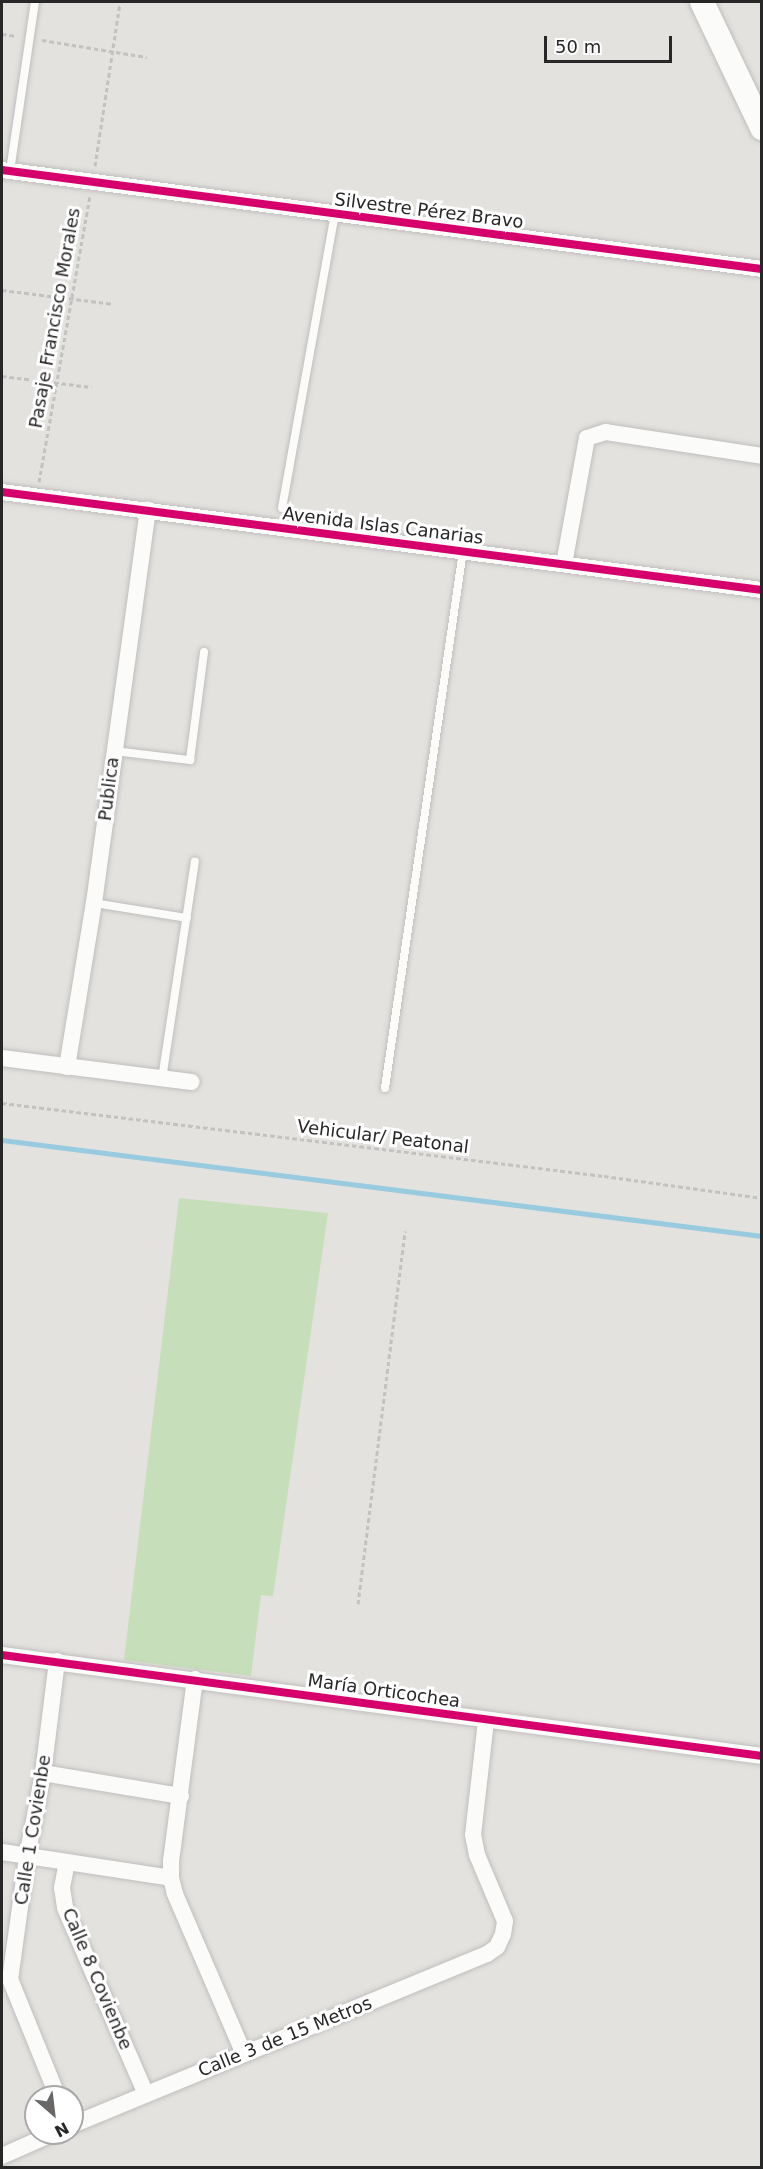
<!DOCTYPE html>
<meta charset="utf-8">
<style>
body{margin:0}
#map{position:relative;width:763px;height:2169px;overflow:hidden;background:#e4e2de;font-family:"DejaVu Sans",sans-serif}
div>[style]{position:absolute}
.green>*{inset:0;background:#c7deba}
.stream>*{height:5px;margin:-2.5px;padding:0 2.5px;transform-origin:2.5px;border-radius:2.5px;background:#98cbdf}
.path>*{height:3px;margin-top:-1.5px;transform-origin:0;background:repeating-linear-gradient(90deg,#c2c2c2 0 4.5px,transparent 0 7.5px)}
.roads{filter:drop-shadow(0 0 2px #bfbebf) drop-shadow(0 0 2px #bfbebf)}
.lane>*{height:8px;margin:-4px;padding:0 4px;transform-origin:4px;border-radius:4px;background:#fbfbfa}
.street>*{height:16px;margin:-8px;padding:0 8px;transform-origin:8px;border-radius:8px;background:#fbfbfa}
.secondary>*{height:24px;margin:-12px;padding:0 12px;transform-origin:12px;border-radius:12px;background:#fbfbfa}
.cycleway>*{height:8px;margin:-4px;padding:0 4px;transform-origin:4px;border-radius:4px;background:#d6006c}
span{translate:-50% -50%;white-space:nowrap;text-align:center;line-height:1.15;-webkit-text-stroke:6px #fff;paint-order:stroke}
.street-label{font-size:18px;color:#272727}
.frame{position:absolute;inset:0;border:3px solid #272727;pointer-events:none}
.north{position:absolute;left:24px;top:2085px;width:60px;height:60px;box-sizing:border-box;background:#fff;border:2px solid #a9a9a9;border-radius:50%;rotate:152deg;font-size:16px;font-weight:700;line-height:24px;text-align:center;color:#272727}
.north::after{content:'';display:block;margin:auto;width:21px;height:27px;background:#696867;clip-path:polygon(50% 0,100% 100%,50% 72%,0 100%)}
.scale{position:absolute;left:544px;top:36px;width:128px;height:27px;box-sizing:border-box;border:3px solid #272727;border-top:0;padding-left:8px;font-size:18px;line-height:21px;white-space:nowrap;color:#272727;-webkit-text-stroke:4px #fff;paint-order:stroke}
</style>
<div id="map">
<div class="green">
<div style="clip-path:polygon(179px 1198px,328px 1213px,273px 1596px,261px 1595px,251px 1676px,124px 1660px)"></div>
</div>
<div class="stream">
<div style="left:2px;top:1140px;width:766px;rotate:7.2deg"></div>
</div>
<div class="path">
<div style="left:2px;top:34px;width:15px;rotate:8deg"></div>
<div style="left:42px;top:40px;width:106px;rotate:9.2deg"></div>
<div style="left:95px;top:166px;width:166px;rotate:-81.3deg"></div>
<div style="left:2px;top:290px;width:113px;rotate:7.1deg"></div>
<div style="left:2px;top:376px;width:90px;rotate:7deg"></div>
<div style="left:39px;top:482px;width:291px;rotate:-79.9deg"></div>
<div style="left:2px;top:1103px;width:606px;rotate:6.91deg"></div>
<div style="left:604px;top:1176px;width:160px;rotate:7.9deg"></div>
<div style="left:358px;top:1604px;width:376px;rotate:-82.8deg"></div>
</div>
<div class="roads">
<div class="lane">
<div style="left:10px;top:171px;width:171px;rotate:-81.6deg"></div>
<div style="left:282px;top:508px;width:299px;rotate:-79.8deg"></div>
<div style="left:114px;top:751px;width:77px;rotate:6.8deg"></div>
<div style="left:190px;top:760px;width:109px;rotate:-82.6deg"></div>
<div style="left:94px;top:903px;width:94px;rotate:9.2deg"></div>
<div style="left:162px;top:1079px;width:220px;rotate:-81.4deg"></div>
<div style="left:385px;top:1088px;width:543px;rotate:-81.74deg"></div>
</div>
<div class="street">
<div style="left:2px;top:170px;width:766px;rotate:7.42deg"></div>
<div style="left:2px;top:492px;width:766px;rotate:7.35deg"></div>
<div style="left:564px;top:564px;width:128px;rotate:-79.7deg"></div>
<div style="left:587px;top:438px;width:20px;rotate:-18deg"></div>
<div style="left:606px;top:432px;width:158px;rotate:8.7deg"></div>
<div style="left:2px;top:1058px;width:191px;rotate:7.2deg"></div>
<div style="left:67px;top:1067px;width:166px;rotate:-80.7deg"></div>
<div style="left:94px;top:903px;width:397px;rotate:-82.2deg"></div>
<div style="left:2px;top:1655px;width:767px;rotate:7.57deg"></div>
<div style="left:57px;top:1661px;width:113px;rotate:97.1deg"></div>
<div style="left:43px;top:1773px;width:86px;rotate:100.8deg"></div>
<div style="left:27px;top:1857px;width:123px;rotate:97.9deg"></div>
<div style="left:10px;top:1979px;width:127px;rotate:67.9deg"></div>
<div style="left:195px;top:1679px;width:185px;rotate:97.5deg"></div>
<div style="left:171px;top:1862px;width:16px;rotate:90deg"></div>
<div style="left:171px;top:1878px;width:16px;rotate:76deg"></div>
<div style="left:175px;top:1894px;width:174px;rotate:66.7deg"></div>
<div style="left:43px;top:1773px;width:140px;rotate:9.5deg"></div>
<div style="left:2px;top:1852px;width:171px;rotate:8.7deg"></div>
<div style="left:67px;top:1862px;width:26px;rotate:101deg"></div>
<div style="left:62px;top:1888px;width:20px;rotate:81deg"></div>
<div style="left:65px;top:1908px;width:203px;rotate:66.5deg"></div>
<div style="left:72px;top:2125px;width:449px;rotate:-22.4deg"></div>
<div style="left:487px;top:1954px;width:12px;rotate:-35deg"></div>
<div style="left:497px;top:1947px;width:14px;rotate:-65deg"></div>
<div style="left:503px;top:1934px;width:13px;rotate:-81deg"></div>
<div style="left:505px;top:1921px;width:72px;rotate:-113deg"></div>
<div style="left:477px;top:1855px;width:20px;rotate:-101deg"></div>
<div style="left:473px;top:1835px;width:115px;rotate:-83.5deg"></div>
<div style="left:2px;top:2156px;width:57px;rotate:-23.9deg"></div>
</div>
<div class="secondary">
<div style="left:702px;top:2px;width:140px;rotate:64.5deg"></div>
</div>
</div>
<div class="cycleway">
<div style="left:2px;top:170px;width:766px;rotate:7.42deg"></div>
<div style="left:2px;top:492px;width:766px;rotate:7.35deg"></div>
<div style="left:2px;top:1655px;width:767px;rotate:7.57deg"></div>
</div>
<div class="street-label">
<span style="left:429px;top:211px;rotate:7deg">Silvestre Pérez Bravo</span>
<span style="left:55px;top:318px;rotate:-80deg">Pasaje Francisco Morales</span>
<span style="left:383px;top:526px;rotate:7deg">Avenida Islas Canarias</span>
<span style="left:109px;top:789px;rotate:-83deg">Publica</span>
<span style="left:383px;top:1137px;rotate:7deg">Vehicular/ Peatonal</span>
<span style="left:384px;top:1691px;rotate:8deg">María Orticochea</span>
<span style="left:33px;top:1830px;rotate:-81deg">Calle 1 Covienbe</span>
<span style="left:97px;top:1979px;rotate:67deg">Calle 8 Covienbe</span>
<span style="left:285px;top:2037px;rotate:-22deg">Calle 3 de 15 Metros</span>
</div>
<div class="frame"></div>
<div class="north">N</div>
<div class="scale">50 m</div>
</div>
